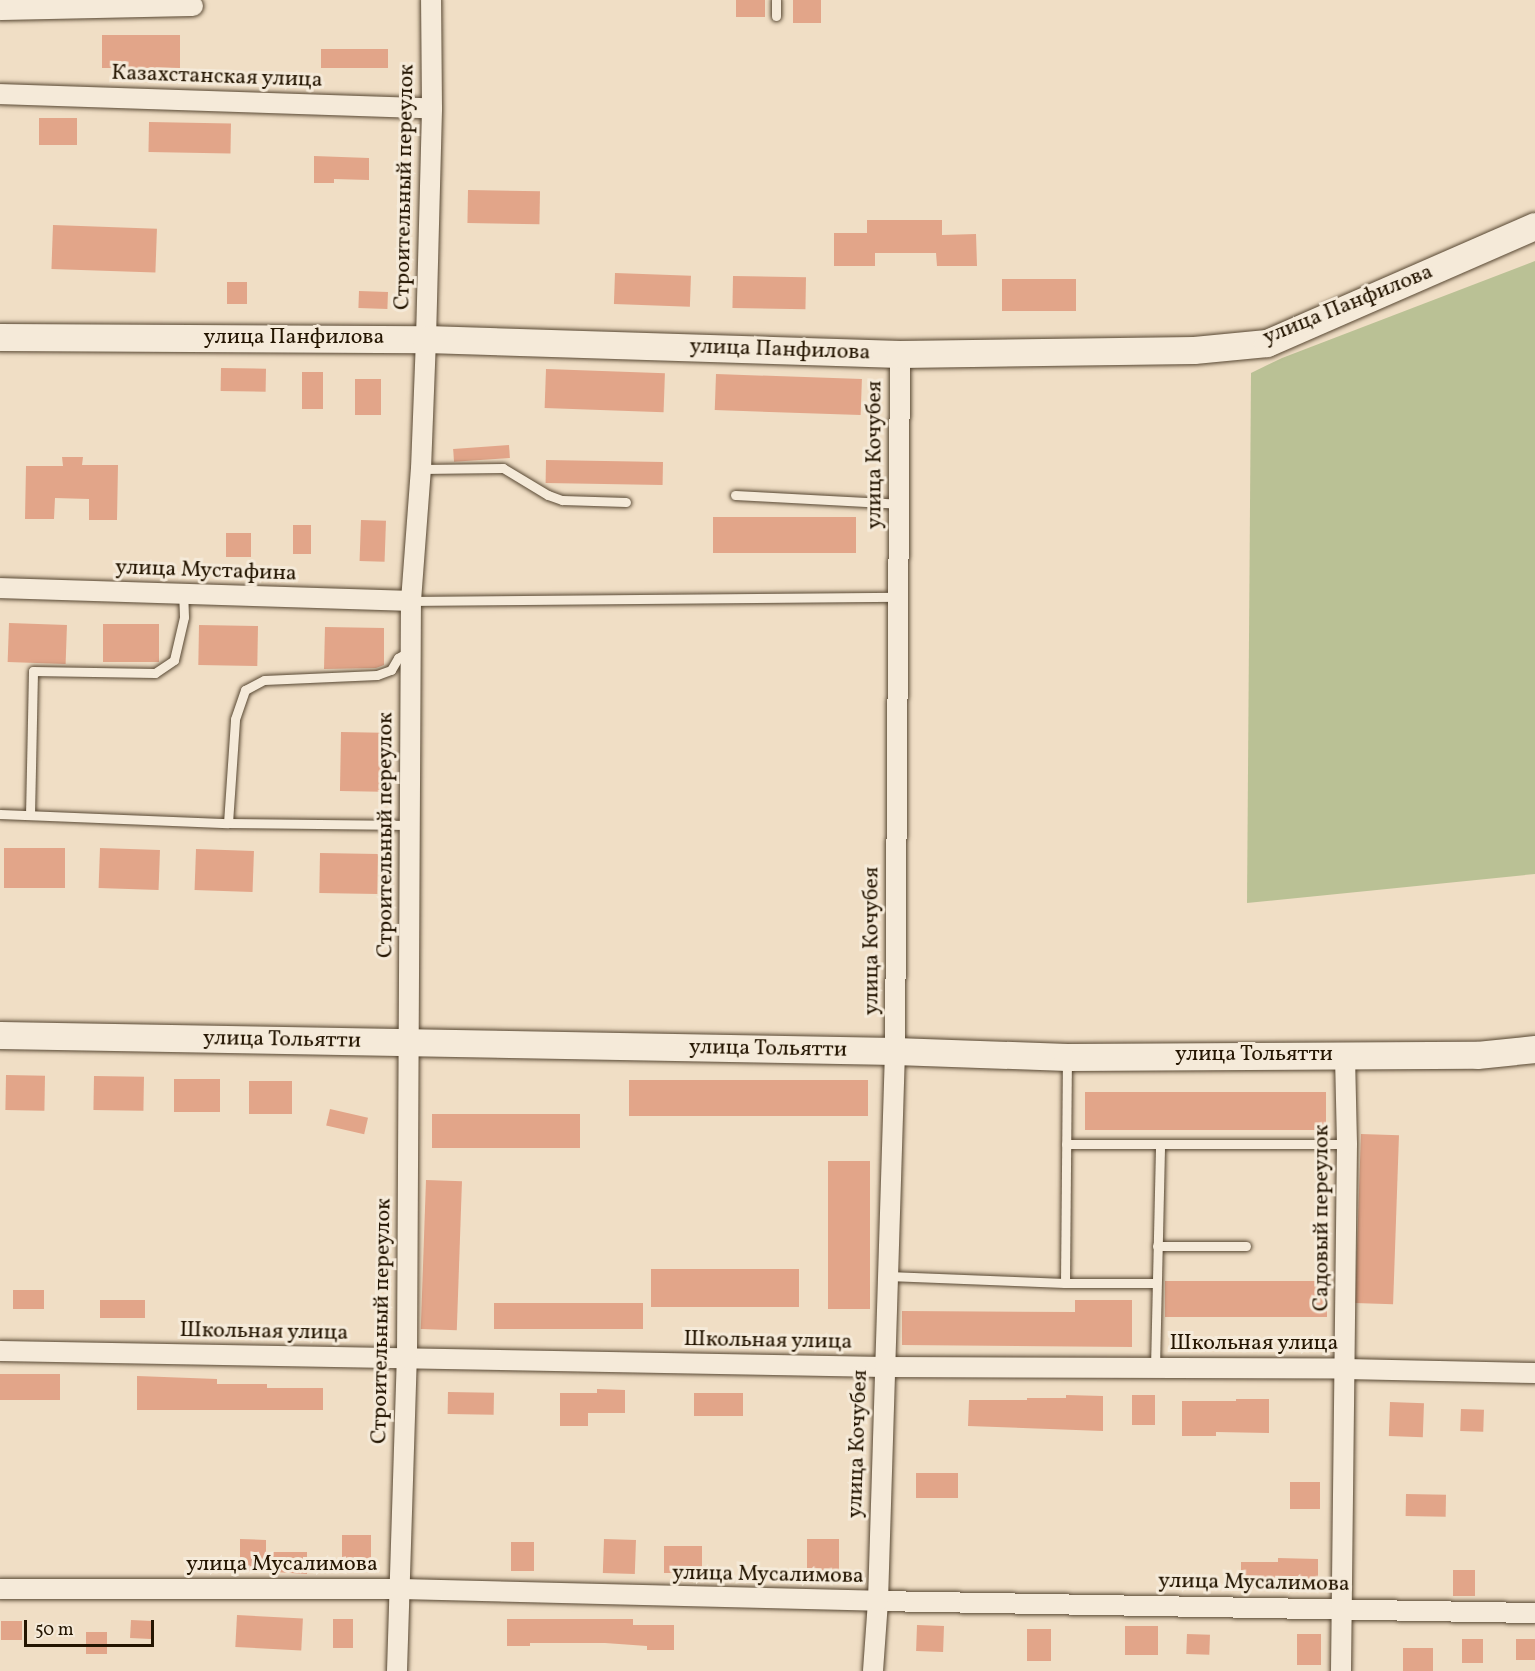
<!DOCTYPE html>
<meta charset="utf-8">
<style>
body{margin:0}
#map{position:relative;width:1535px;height:1671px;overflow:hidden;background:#f0dec5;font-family:Vollkorn,serif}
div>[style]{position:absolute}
.green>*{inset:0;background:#bac195}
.building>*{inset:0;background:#e2a589;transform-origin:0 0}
.roads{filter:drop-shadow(0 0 2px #574732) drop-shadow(0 0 2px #574732)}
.lane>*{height:9px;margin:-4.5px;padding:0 4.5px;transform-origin:4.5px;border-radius:4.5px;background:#f5ead9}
.street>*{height:20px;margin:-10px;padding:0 10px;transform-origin:10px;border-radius:10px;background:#f5ead9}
.secondary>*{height:27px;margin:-13.5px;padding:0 13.5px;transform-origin:13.5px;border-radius:13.5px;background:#f5ead9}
span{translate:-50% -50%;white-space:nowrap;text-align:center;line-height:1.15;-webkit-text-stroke:6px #f5ead9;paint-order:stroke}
.street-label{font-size:22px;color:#241501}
.scale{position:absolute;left:24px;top:1620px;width:130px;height:27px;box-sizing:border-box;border:3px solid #241501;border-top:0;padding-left:8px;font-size:18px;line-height:21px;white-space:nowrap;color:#241501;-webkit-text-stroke:4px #f5ead9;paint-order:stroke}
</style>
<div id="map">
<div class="green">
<div style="clip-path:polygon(1535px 261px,1535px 874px,1247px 903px,1251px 373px,1282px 358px)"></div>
</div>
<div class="building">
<div style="left:736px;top:0;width:29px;height:17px"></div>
<div style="left:793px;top:0;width:28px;height:23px"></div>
<div style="left:180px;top:35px;width:33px;height:78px;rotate:90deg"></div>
<div style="left:388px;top:49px;width:19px;height:67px;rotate:90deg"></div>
<div style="left:77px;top:118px;width:27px;height:38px;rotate:90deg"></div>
<div style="left:149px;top:122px;width:82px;height:30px;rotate:1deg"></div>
<div style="clip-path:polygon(314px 156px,369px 158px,369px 180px,334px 179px,334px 183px,314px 183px)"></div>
<div style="left:468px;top:190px;width:72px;height:33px;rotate:1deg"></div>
<div style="clip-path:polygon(867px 220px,942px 220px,942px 235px,976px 234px,977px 266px,937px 266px,936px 253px,875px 253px,875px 266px,834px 266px,834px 233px,867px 233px)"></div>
<div style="left:53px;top:225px;width:104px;height:44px;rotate:2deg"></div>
<div style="left:615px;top:273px;width:76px;height:31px;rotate:2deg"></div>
<div style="left:733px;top:276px;width:73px;height:32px;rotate:1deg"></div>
<div style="left:1002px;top:279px;width:74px;height:32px"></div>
<div style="left:227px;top:282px;width:20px;height:22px"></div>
<div style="left:359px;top:291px;width:29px;height:17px;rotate:2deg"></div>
<div style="left:221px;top:368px;width:45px;height:23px;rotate:1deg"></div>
<div style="left:546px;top:369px;width:119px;height:39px;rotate:2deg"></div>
<div style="left:302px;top:372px;width:21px;height:37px"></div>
<div style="left:716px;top:374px;width:146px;height:36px;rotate:2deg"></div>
<div style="left:355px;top:379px;width:26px;height:36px"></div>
<div style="left:509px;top:445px;width:13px;height:56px;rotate:86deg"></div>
<div style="clip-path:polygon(62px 457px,83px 457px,82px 465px,118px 465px,117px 520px,89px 520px,89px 499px,55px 498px,54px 519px,25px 519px,26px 466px,63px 466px)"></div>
<div style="left:546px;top:460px;width:117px;height:23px;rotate:1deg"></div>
<div style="left:713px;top:517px;width:143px;height:36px"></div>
<div style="left:361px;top:520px;width:25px;height:41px;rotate:2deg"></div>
<div style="left:293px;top:525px;width:18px;height:29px"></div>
<div style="left:226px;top:533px;width:25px;height:24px"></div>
<div style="left:9px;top:623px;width:58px;height:39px;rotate:2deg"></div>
<div style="left:159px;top:624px;width:38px;height:56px;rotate:90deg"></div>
<div style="left:199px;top:625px;width:59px;height:40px;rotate:1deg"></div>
<div style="clip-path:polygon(325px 627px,384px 628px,384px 665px,376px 668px,324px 669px)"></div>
<div style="left:341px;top:732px;width:41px;height:59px;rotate:1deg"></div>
<div style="left:4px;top:848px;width:61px;height:40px"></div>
<div style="left:100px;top:848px;width:60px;height:40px;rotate:2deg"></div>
<div style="left:196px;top:849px;width:58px;height:41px;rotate:2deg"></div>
<div style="left:320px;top:853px;width:58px;height:40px;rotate:1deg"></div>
<div style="left:6px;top:1075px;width:39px;height:35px;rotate:1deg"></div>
<div style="left:94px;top:1076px;width:50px;height:34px;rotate:1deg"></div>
<div style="left:174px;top:1079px;width:46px;height:33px"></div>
<div style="left:629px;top:1080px;width:239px;height:36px"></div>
<div style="left:292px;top:1081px;width:33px;height:43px;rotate:90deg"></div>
<div style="left:1085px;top:1092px;width:241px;height:38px"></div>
<div style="left:330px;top:1109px;width:39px;height:17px;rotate:13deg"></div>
<div style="left:432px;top:1114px;width:148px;height:34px"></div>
<div style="left:1361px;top:1134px;width:38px;height:169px;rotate:2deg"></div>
<div style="left:828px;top:1161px;width:42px;height:148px"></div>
<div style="left:426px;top:1180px;width:36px;height:149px;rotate:2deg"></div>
<div style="left:651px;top:1269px;width:148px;height:38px"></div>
<div style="left:1165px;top:1281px;width:162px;height:36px"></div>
<div style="left:13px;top:1290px;width:31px;height:19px"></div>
<div style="left:145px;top:1300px;width:18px;height:45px;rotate:90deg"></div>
<div style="clip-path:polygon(1075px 1300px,1132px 1300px,1132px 1347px,902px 1345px,902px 1311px,1075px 1312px)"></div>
<div style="left:494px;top:1303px;width:149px;height:26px"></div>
<div style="left:0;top:1374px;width:60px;height:26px"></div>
<div style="clip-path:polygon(137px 1376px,217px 1379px,217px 1384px,267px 1384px,267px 1388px,323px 1388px,323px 1410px,137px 1410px)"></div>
<div style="clip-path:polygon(597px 1389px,625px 1390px,625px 1413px,588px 1413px,588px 1426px,560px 1426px,560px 1393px,597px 1393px)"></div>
<div style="left:448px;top:1392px;width:46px;height:22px;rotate:1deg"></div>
<div style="left:694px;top:1393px;width:49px;height:23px"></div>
<div style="clip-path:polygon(1066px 1395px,1103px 1396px,1103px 1431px,968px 1426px,969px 1400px,1027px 1400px,1027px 1398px,1066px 1398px)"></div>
<div style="left:1132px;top:1395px;width:23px;height:30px"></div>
<div style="clip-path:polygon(1236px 1399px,1269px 1399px,1269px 1433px,1216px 1432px,1216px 1436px,1182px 1436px,1182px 1401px,1236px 1401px)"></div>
<div style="left:1390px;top:1402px;width:34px;height:34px;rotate:2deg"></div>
<div style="left:1461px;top:1409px;width:23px;height:22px;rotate:2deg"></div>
<div style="left:916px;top:1473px;width:42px;height:25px"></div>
<div style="left:1290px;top:1482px;width:30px;height:27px"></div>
<div style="left:1406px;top:1494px;width:40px;height:22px;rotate:1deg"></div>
<div style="left:342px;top:1535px;width:29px;height:31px"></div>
<div style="clip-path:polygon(240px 1539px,266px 1540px,266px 1552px,307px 1552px,307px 1574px,240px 1570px)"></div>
<div style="left:604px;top:1539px;width:32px;height:34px;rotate:2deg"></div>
<div style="left:807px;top:1539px;width:32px;height:40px"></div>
<div style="left:511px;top:1542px;width:23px;height:29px"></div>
<div style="left:664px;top:1546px;width:38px;height:27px"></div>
<div style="clip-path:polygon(1278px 1558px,1318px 1559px,1318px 1583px,1256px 1582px,1256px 1588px,1241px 1588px,1241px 1562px,1278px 1562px)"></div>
<div style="left:1453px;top:1570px;width:22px;height:26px"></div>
<div style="left:237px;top:1615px;width:66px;height:32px;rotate:3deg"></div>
<div style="left:333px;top:1619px;width:20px;height:29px"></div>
<div style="clip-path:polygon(507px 1619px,633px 1619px,633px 1625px,674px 1625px,674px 1650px,647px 1650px,647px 1646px,605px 1643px,530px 1643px,530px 1646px,507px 1646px)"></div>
<div style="left:131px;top:1620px;width:21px;height:18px;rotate:3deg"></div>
<div style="left:1px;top:1621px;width:21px;height:19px"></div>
<div style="left:917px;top:1625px;width:27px;height:26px;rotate:2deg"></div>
<div style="left:1125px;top:1626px;width:33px;height:29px"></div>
<div style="left:1027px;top:1629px;width:24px;height:32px"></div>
<div style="left:86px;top:1632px;width:21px;height:22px"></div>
<div style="left:1187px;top:1634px;width:23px;height:20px;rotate:2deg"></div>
<div style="left:1297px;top:1634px;width:24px;height:31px"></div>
<div style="left:1462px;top:1639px;width:21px;height:24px"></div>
<div style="left:1516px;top:1639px;width:19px;height:21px"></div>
<div style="left:1403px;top:1648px;width:30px;height:23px"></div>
</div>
<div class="roads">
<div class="lane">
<div style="left:776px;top:16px;width:16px;rotate:-90deg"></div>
<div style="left:421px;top:469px;width:82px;rotate:-0.7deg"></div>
<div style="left:503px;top:468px;width:52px;rotate:31deg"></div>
<div style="left:548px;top:495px;width:15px;rotate:20deg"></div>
<div style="left:562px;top:500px;width:64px;rotate:1.8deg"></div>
<div style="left:735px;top:495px;width:164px;rotate:3.1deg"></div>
<div style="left:411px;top:601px;width:487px;rotate:-0.5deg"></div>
<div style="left:0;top:814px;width:228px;rotate:2.3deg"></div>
<div style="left:228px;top:823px;width:182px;rotate:0.6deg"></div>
<div style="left:30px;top:815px;width:144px;rotate:-88.8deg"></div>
<div style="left:33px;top:671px;width:122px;rotate:0.9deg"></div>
<div style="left:155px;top:673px;width:23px;rotate:-34deg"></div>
<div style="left:174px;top:660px;width:44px;rotate:-76.9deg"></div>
<div style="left:184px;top:617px;width:23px;rotate:-92deg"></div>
<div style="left:228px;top:823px;width:104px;rotate:-86.1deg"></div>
<div style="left:235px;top:719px;width:31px;rotate:-71deg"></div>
<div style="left:245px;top:690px;width:21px;rotate:-28deg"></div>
<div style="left:264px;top:680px;width:113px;rotate:-2.5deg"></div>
<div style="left:377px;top:675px;width:15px;rotate:-20deg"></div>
<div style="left:391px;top:670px;width:14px;rotate:-60deg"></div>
<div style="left:398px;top:658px;width:14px;rotate:-30deg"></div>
<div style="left:1066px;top:1144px;width:281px"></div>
<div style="left:1157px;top:1246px;width:89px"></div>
<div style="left:888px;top:1276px;width:177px;rotate:2.3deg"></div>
<div style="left:1065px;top:1283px;width:90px"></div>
<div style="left:1065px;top:1283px;width:222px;rotate:-89.5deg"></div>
<div style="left:1155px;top:1368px;width:222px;rotate:-88.7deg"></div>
</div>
<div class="street">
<div style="left:0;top:10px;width:193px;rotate:-1.2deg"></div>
<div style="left:0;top:94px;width:432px;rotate:1.9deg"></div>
<div style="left:0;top:588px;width:411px;rotate:1.8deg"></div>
<div style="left:0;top:1351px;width:884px;rotate:1.04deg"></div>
<div style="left:884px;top:1367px;width:461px;rotate:0.2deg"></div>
<div style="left:1345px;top:1369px;width:190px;rotate:1.2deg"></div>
<div style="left:0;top:1589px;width:401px"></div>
<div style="left:401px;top:1589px;width:477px;rotate:1.4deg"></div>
<div style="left:878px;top:1601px;width:657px;rotate:1.05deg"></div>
<div style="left:397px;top:1671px;width:313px;rotate:-88.2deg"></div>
<div style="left:407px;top:1358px;width:757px;rotate:-89.7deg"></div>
<div style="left:411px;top:601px;width:132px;rotate:-85.7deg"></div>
<div style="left:421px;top:469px;width:130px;rotate:-87.8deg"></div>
<div style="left:426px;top:339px;width:231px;rotate:-88.5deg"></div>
<div style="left:432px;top:108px;width:108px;rotate:-90.5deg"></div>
<div style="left:873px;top:1671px;width:70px;rotate:-85.9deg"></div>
<div style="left:878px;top:1601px;width:550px;rotate:-88.23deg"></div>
<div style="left:895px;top:1051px;width:697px;rotate:-89.59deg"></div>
<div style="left:1341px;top:1671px;width:527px;rotate:-89.35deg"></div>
<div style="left:1347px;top:1144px;width:90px;rotate:-91.3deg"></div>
</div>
<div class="secondary">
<div style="left:0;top:337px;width:426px;rotate:0.3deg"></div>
<div style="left:426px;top:339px;width:474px;rotate:1.8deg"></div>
<div style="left:900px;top:354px;width:294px;rotate:-0.8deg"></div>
<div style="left:1194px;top:350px;width:73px;rotate:-5.5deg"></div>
<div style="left:1267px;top:343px;width:292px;rotate:-23.6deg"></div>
<div style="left:0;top:1035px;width:895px;rotate:1.02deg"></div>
<div style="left:895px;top:1051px;width:172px;rotate:2deg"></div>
<div style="left:1067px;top:1057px;width:410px;rotate:-0.3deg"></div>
<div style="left:1477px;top:1055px;width:58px;rotate:-5.9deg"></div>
</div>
</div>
<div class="street-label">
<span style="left:217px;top:77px;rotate:2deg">Казахстанская улица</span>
<span style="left:405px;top:187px;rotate:-89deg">Строительный переулок</span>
<span style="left:1348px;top:305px;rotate:-22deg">улица Панфилова</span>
<span style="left:294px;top:338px">улица Панфилова</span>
<span style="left:780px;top:350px;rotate:2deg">улица Панфилова</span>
<span style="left:875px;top:455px;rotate:-90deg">улица Кочубея</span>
<span style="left:206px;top:571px;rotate:2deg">улица Мустафина</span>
<span style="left:386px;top:835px;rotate:-90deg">Строительный переулок</span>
<span style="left:872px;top:941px;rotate:-90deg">улица Кочубея</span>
<span style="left:282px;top:1040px;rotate:1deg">улица Тольятти</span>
<span style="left:768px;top:1049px;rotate:1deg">улица Тольятти</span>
<span style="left:1254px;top:1055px">улица Тольятти</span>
<span style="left:1322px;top:1218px;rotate:-90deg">Садовый переулок</span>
<span style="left:382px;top:1321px;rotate:-89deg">Строительный переулок</span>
<span style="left:264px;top:1332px;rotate:1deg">Школьная улица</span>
<span style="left:768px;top:1341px;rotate:1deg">Школьная улица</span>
<span style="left:1254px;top:1344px">Школьная улица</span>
<span style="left:858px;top:1444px;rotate:-88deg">улица Кочубея</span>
<span style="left:282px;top:1565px">улица Мусалимова</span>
<span style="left:768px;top:1575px;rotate:1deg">улица Мусалимова</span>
<span style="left:1254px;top:1583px;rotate:1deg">улица Мусалимова</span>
</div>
<div class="scale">50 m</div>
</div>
